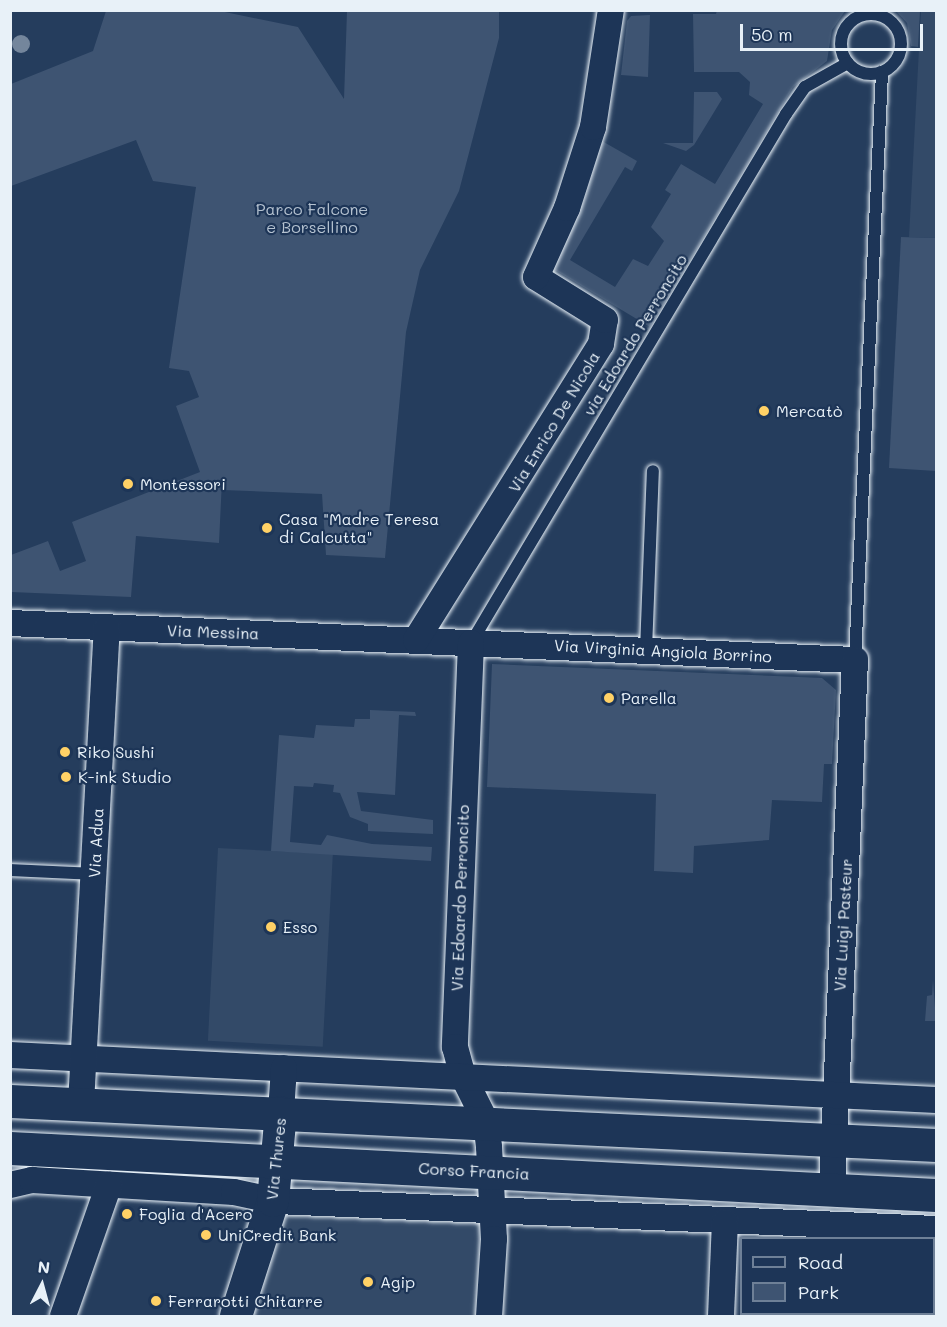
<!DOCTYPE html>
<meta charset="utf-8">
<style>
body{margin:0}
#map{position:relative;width:947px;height:1327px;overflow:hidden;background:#253d5d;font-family:Mali,sans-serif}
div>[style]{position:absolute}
.built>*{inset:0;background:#334a68;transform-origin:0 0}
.green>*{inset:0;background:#3e5472}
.roads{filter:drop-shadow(0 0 2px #e8f1f8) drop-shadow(0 0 2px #e8f1f8)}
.service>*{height:12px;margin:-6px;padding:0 6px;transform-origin:6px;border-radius:6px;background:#1d3557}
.service>.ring{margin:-6px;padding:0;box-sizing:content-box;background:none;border:12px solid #1d3557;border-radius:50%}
.minor>*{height:26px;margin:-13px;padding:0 13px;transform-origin:13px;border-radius:13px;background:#1d3557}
.tertiary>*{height:32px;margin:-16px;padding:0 16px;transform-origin:16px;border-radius:16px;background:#1d3557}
.primary>*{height:33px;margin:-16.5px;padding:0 16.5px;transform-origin:16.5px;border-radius:16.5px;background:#1d3557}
.trees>*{width:18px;height:18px;margin:-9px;border-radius:50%;background:#74869c}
.dots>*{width:16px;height:16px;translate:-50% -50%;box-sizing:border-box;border:3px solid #1d3557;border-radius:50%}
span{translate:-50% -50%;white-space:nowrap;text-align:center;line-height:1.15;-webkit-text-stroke:4.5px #1d3557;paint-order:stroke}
.park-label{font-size:16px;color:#b5c2d0}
.street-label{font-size:16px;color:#e8f1f8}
.poi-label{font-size:16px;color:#e8f1f8}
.left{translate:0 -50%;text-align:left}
.frame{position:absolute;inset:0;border:12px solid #e8f1f8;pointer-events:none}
.legend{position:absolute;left:740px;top:1237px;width:195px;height:78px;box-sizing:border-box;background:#1d3557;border:2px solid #6e8097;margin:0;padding:8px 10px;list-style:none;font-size:18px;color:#e8f1f8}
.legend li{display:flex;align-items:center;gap:12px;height:30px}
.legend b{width:30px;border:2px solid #6e8097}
.north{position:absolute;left:12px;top:1255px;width:60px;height:60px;-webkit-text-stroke:4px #1d3557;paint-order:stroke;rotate:6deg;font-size:16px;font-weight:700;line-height:24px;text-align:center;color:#e8f1f8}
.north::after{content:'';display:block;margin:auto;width:21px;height:27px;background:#e8f1f8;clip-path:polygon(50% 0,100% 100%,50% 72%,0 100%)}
.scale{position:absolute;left:740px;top:24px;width:183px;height:27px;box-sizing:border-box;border:3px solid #e8f1f8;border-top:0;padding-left:8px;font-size:18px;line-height:21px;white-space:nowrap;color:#e8f1f8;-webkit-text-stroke:4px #1d3557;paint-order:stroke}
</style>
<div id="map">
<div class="built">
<div style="clip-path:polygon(921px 11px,936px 11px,936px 238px,909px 237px)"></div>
<div style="left:218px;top:848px;width:115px;height:193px;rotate:3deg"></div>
<div style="clip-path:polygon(282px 1165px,482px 1175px,476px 1316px,243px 1316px)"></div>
</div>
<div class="green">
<div style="clip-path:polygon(717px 10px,845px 11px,832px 30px,827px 61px,793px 87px,650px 327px,552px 268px,584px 201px,602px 141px,637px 161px,632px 171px,625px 167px,570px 260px,615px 287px,633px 259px,648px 266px,664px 241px,651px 227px,671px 194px,665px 190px,681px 164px,715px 184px,763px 104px,749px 95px,750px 82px,739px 72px,694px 72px,693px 14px,716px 14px)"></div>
<div style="clip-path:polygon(106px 11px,220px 11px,298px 27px,344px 99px,347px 11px,499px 11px,499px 38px,459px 191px,420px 270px,406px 332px,385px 558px,326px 555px,322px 494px,223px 490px,222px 480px,219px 543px,136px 536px,131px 597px,11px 592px,11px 555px,48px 541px,60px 571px,86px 561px,72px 522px,200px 472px,176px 406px,199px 397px,189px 371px,169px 368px,196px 187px,153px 181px,136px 140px,11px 186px,11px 84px,93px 51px)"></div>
<div style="clip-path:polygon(896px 11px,920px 11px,918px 47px,911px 46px,907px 23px)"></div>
<div style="clip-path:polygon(650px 15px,648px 77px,621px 75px,627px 21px,631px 16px)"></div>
<div style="clip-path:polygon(694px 92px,717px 92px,722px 99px,694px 145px,686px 151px,663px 143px,693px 143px)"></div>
<div style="clip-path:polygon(901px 237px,936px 238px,936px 471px,889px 468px)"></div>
<div style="clip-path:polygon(492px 664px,822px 678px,836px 690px,832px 764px,824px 764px,822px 802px,772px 800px,769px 840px,694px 846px,693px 873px,654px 871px,656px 794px,487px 787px)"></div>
<div style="clip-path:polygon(370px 710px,415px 712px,416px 716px,399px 715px,395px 795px,357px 792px,361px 811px,433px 820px,433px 834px,368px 831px,368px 824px,350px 817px,340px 793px,333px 792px,334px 785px,314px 783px,313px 787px,294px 786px,290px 842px,321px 845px,327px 835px,372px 844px,432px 847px,431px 861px,271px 851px,279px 735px,314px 738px,316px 725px,354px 727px,355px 719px,370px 719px)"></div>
<div style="clip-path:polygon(933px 980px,936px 1021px,925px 1021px,927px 996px,932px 995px)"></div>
</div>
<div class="roads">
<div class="service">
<div class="ring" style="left:841px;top:14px;width:48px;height:48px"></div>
<div style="left:471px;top:643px;width:616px;rotate:-59.23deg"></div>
<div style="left:786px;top:114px;width:33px;rotate:-55deg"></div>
<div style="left:805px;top:87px;width:49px;rotate:-29.2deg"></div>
<div style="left:646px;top:650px;width:179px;rotate:-87.8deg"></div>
<div style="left:855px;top:660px;width:589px;rotate:-87.37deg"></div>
<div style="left:10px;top:870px;width:85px;rotate:2.7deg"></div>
</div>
<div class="minor">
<div style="left:10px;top:623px;width:846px;rotate:2.51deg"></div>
<div style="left:855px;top:660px;width:529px;rotate:92.49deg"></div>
<div style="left:416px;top:640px;width:349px;rotate:-58deg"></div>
<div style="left:601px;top:344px;width:24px;rotate:-81deg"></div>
<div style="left:605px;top:320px;width:81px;rotate:-148.1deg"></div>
<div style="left:536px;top:277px;width:76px;rotate:-65.8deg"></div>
<div style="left:567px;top:208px;width:85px;rotate:-72.2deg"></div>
<div style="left:593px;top:127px;width:118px;rotate:-81.3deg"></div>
<div style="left:471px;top:643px;width:404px;rotate:92.3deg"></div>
<div style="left:455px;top:1047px;width:30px;rotate:75deg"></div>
<div style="left:463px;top:1076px;width:51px;rotate:63.4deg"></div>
<div style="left:486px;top:1122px;width:25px;rotate:83deg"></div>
<div style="left:489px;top:1147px;width:92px;rotate:86.9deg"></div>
<div style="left:494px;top:1239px;width:77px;rotate:93.7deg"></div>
<div style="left:10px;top:1055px;width:927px;rotate:2.78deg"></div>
<div style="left:81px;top:1104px;width:477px;rotate:-86.9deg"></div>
<div style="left:281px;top:1112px;width:44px;rotate:-86.1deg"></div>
<div style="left:10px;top:1185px;width:23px;rotate:-13deg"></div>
<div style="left:32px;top:1180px;width:202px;rotate:3.4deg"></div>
<div style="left:234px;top:1192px;width:43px;rotate:12.1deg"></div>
<div style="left:276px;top:1201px;width:661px;rotate:2.43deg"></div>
<div style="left:63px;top:1316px;width:139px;rotate:-70.7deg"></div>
<div style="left:721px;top:1316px;width:94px;rotate:-87.6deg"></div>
</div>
<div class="tertiary">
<div style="left:236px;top:1316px;width:121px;rotate:-72.2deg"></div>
<div style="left:273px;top:1201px;width:89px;rotate:-84.9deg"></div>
</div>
<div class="primary">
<div style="left:10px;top:1101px;width:927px;rotate:2.72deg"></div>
<div style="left:10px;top:1148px;width:927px;rotate:2.91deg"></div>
</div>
</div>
<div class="trees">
<div style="left:21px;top:44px"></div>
</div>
<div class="dots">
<div style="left:764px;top:411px;background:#ffd166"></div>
<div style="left:128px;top:484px;background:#ffd166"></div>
<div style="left:267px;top:528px;background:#ffd166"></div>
<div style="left:609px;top:698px;background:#ffd166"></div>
<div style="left:65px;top:752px;background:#ffd166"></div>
<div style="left:66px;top:777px;background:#ffd166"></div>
<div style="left:271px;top:927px;background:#ffd166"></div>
<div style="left:127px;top:1214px;background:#ffd166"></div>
<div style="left:206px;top:1235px;background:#ffd166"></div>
<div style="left:368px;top:1282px;background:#ffd166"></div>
<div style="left:156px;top:1301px;background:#ffd166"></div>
</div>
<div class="park-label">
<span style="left:312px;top:218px">Parco Falcone<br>e Borsellino</span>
</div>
<div class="street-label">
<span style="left:635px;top:335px;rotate:-59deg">via Edoardo Perroncito</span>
<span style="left:554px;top:422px;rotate:-59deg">Via Enrico De Nicola</span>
<span style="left:213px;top:632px;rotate:2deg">Via Messina</span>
<span style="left:663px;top:651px;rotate:3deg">Via Virginia Angiola Borrino</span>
<span style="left:96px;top:843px;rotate:-87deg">Via Adua</span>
<span style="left:460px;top:898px;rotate:-88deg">Via Edoardo Perroncito</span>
<span style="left:843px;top:925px;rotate:-87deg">Via Luigi Pasteur</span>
<span style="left:276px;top:1159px;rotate:-84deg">Via Thures</span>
<span style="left:474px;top:1171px;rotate:3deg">Corso Francia</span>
</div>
<div class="poi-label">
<span class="left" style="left:776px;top:411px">Mercatò</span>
<span class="left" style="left:140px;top:484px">Montessori</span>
<span class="left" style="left:279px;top:528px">Casa "Madre Teresa<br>di Calcutta"</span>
<span class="left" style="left:621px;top:698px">Parella</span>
<span class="left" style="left:77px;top:752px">Riko Sushi</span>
<span class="left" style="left:78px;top:777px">K-ink Studio</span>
<span class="left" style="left:283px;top:927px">Esso</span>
<span class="left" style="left:139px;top:1214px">Foglia d'Acero</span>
<span class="left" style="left:218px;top:1235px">UniCredit Bank</span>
<span class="left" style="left:380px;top:1282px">Agip</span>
<span class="left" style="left:168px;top:1301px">Ferrarotti Chitarre</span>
</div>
<div class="frame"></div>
<ul class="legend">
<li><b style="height:8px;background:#1d3557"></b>Road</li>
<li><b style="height:16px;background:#3e5472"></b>Park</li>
</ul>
<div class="north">N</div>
<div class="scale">50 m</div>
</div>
